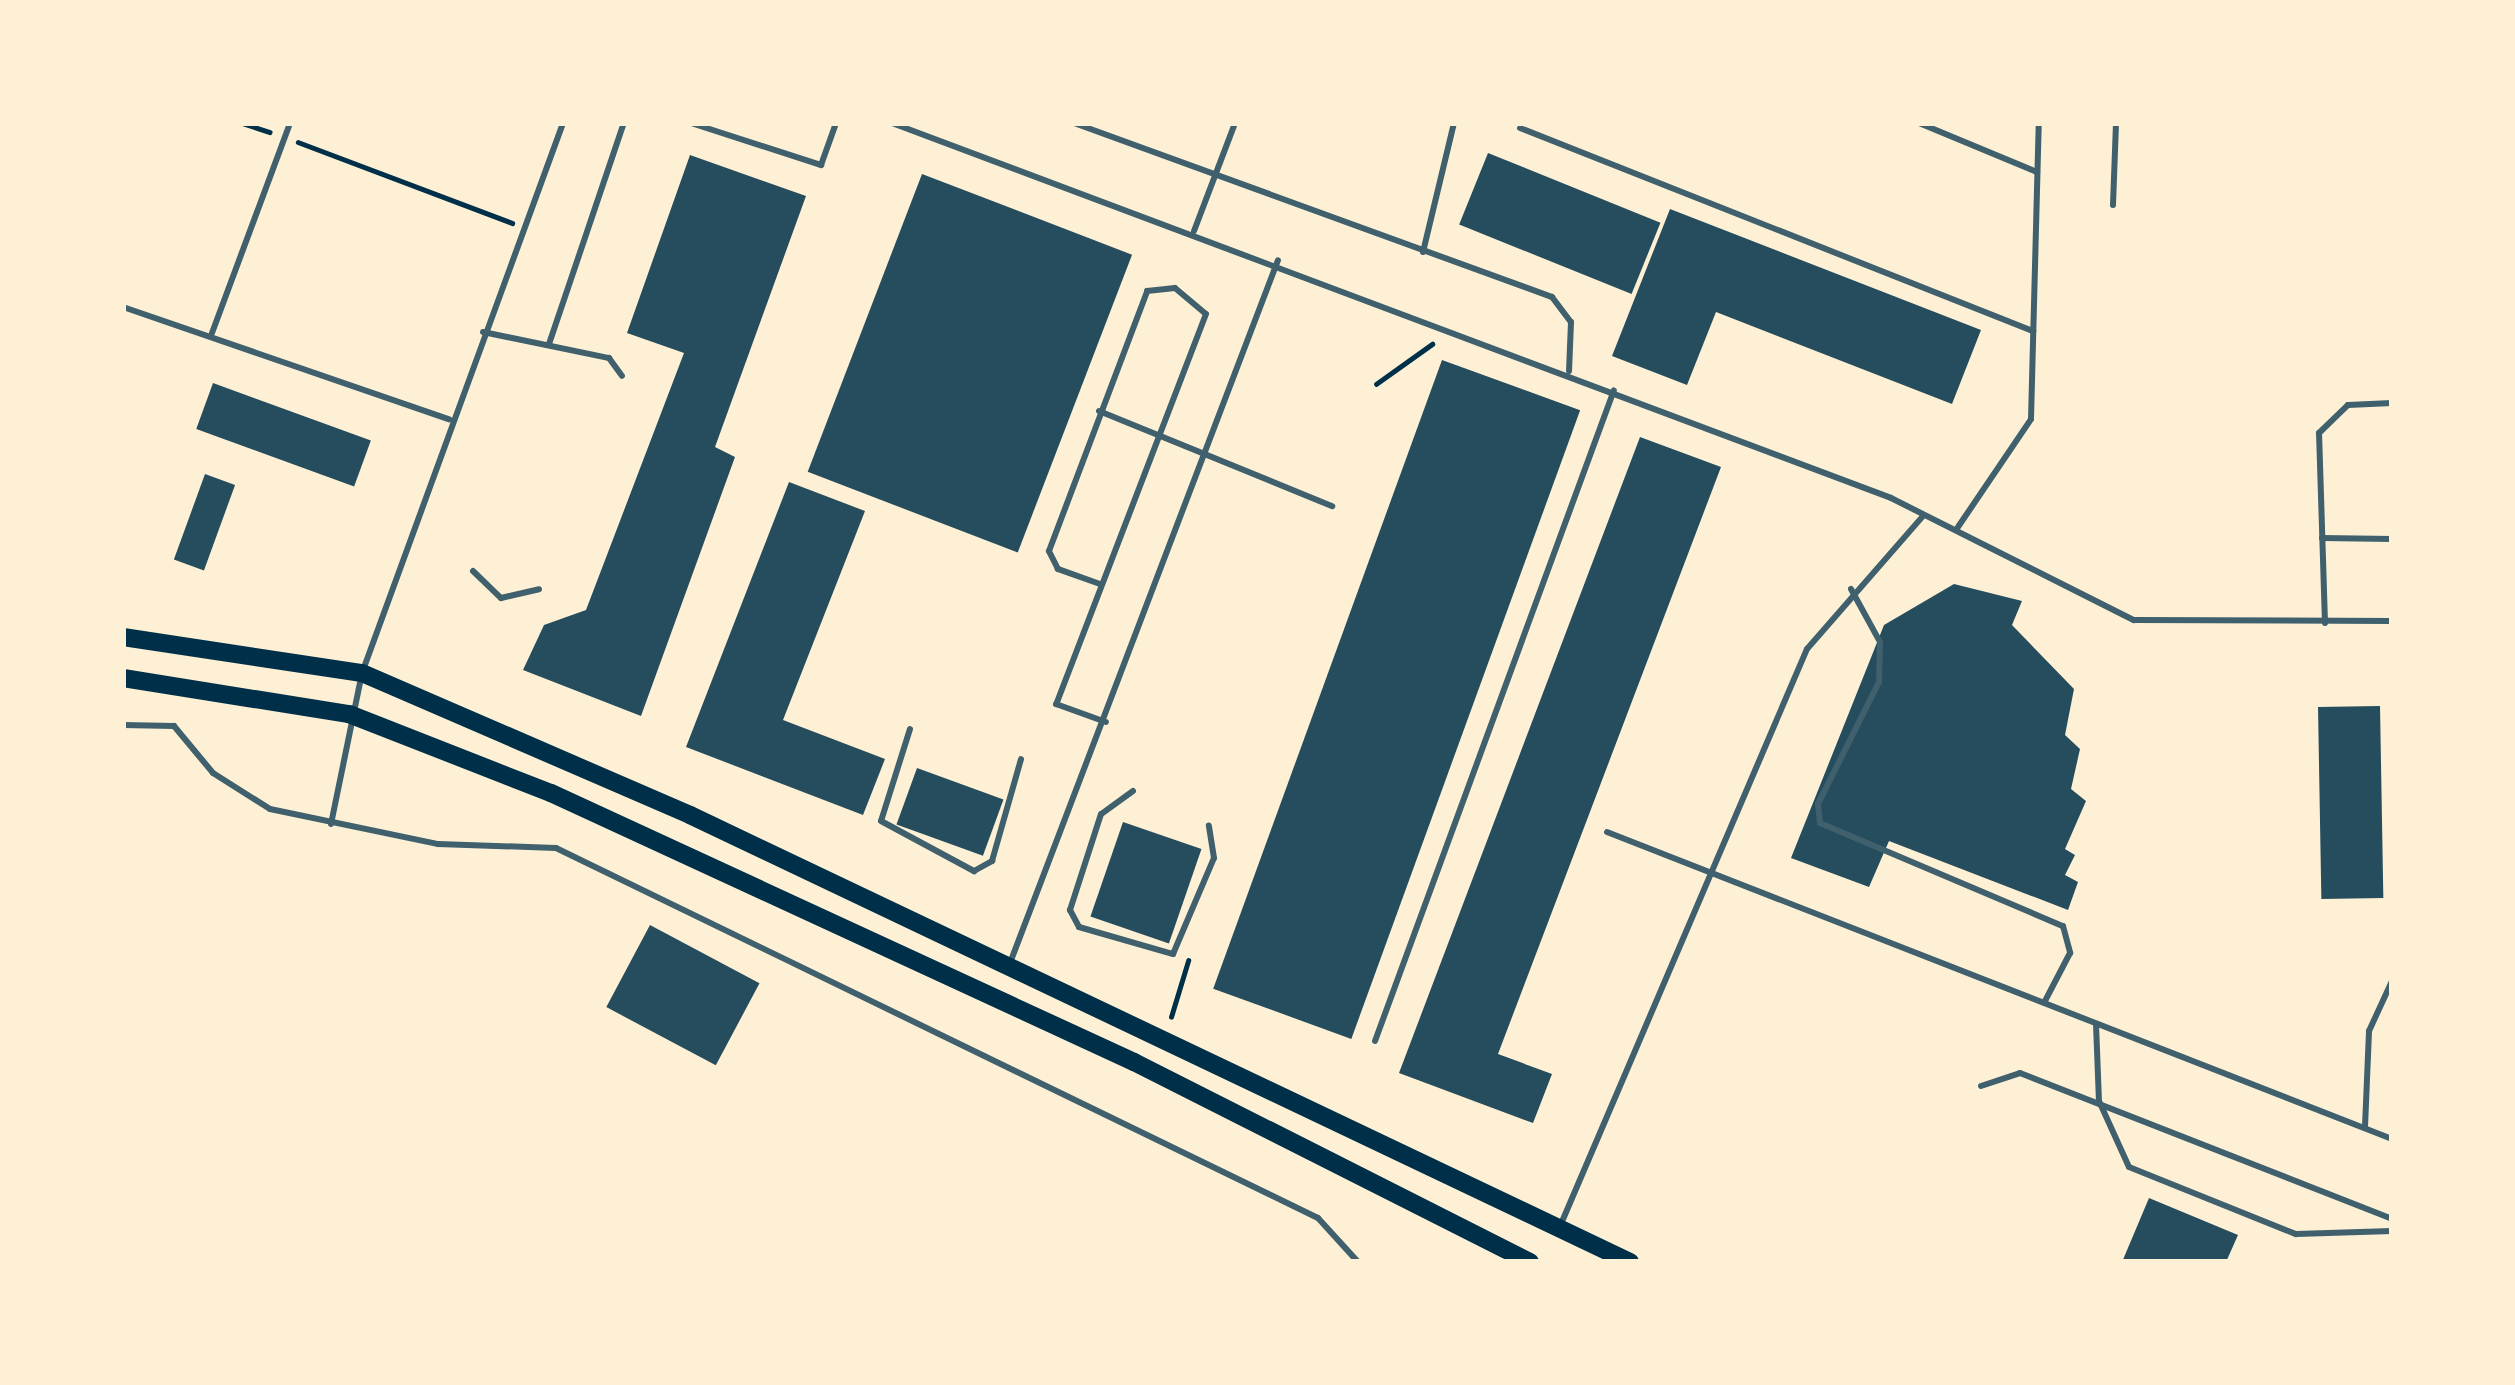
<!DOCTYPE html>
<style>
body{margin:0}
#map{position:relative;width:2515px;height:1385px;overflow:hidden;background:#fdf0d5;font-family:Commissioner,sans-serif}
div>[style]{position:absolute}
.building>*{inset:0;background:#264d5e;transform-origin:0 0}
.path>*{height:4.5px;margin:-2.25px;padding:0 2.25px;transform-origin:2.25px;border-radius:2.25px;background:#003049}
.service>*{height:6px;margin:-3px;padding:0 3px;transform-origin:3px;border-radius:3px;background:#3f606c}
.primary>*{height:18px;margin:-9px;padding:0 9px;transform-origin:9px;border-radius:9px;background:#003049}
span{translate:-50% -50%;white-space:nowrap;text-align:center;line-height:1.15;-webkit-text-stroke:12px #fdf0d5;paint-order:stroke}
.frame{position:absolute;inset:0;border:126px solid #fdf0d5;pointer-events:none}
</style>
<div id="map">
<div class="building">
<div style="left:1488px;top:153px;width:186px;height:77px;rotate:22deg"></div>
<div style="clip-path:polygon(690px 155px,806px 196px,715px 447px,735px 457px,641px 716px,523px 670px,544px 625px,586px 610px,684px 353px,627px 333px)"></div>
<div style="left:922px;top:174px;width:225px;height:319px;rotate:21deg"></div>
<div style="clip-path:polygon(1670px 209px,1981px 330px,1952px 404px,1716px 312px,1687px 385px,1612px 356px)"></div>
<div style="left:1442px;top:360px;width:147px;height:669px;rotate:20deg"></div>
<div style="left:213px;top:383px;width:168px;height:49px;rotate:20deg"></div>
<div style="clip-path:polygon(1640px 437px,1721px 467px,1498px 1054px,1552px 1074px,1533px 1123px,1399px 1073px)"></div>
<div style="left:205px;top:474px;width:32px;height:91px;rotate:20deg"></div>
<div style="clip-path:polygon(789px 482px,865px 511px,783px 720px,885px 759px,863px 815px,686px 747px)"></div>
<div style="clip-path:polygon(1954px 584px,2022px 601px,2012px 625px,2074px 689px,2065px 735px,2080px 749px,2071px 789px,2086px 801px,2065px 849px,2075px 855px,2065px 875px,2078px 882px,2068px 910px,1889px 841px,1869px 887px,1791px 858px,1884px 625px)"></div>
<div style="left:2380px;top:706px;width:192px;height:62px;rotate:89deg"></div>
<div style="left:917px;top:768px;width:92px;height:60px;rotate:20deg"></div>
<div style="left:1123px;top:822px;width:83px;height:100px;rotate:19deg"></div>
<div style="left:650px;top:925px;width:124px;height:93px;rotate:28deg"></div>
<div style="clip-path:polygon(2149px 1198px,2238px 1235px,2226px 1262px,2122px 1262px)"></div>
</div>
<div class="path">
<div style="left:242px;top:123px;width:29px;rotate:18deg"></div>
<div style="left:298px;top:142px;width:229px;rotate:20.7deg"></div>
<div style="left:1376px;top:384px;width:69px;rotate:-35.5deg"></div>
<div style="left:1171px;top:1017px;width:59px;rotate:-73.1deg"></div>
</div>
<div class="service">
<div style="left:691px;top:123px;width:137px;rotate:17.9deg"></div>
<div style="left:821px;top:165px;width:45px;rotate:-70.3deg"></div>
<div style="left:892px;top:123px;width:1067px;rotate:20.57deg"></div>
<div style="left:1891px;top:498px;width:272px;rotate:26.7deg"></div>
<div style="left:2134px;top:620px;width:258px;rotate:0.2deg"></div>
<div style="left:1074px;top:123px;width:509px;rotate:20deg"></div>
<div style="left:1552px;top:297px;width:31px;rotate:53deg"></div>
<div style="left:1571px;top:322px;width:49px;rotate:92.3deg"></div>
<div style="left:1919px;top:123px;width:128px;rotate:22.6deg"></div>
<div style="left:1520px;top:128px;width:552px;rotate:21.59deg"></div>
<div style="left:2113px;top:205px;width:82px;rotate:-87.9deg"></div>
<div style="left:1194px;top:231px;width:116px;rotate:-69.2deg"></div>
<div style="left:1423px;top:252px;width:133px;rotate:-76.5deg"></div>
<div style="left:123px;top:307px;width:345px;rotate:19deg"></div>
<div style="left:483px;top:332px;width:129px;rotate:11.7deg"></div>
<div style="left:609px;top:358px;width:22px;rotate:54deg"></div>
<div style="left:212px;top:333px;width:224px;rotate:-69.6deg"></div>
<div style="left:549px;top:344px;width:233px;rotate:-71.3deg"></div>
<div style="left:1099px;top:411px;width:252px;rotate:22.2deg"></div>
<div style="left:1958px;top:527px;width:130px;rotate:-55.9deg"></div>
<div style="left:2031px;top:419px;width:296px;rotate:-88.5deg"></div>
<div style="left:2322px;top:538px;width:70px;rotate:0.8deg"></div>
<div style="left:473px;top:571px;width:39px;rotate:44deg"></div>
<div style="left:501px;top:598px;width:39px;rotate:-13deg"></div>
<div style="left:1100px;top:584px;width:45px;rotate:-160.3deg"></div>
<div style="left:1058px;top:569px;width:20px;rotate:-117deg"></div>
<div style="left:1049px;top:551px;width:278px;rotate:-69.3deg"></div>
<div style="left:1147px;top:291px;width:28px;rotate:-6deg"></div>
<div style="left:1175px;top:288px;width:40px;rotate:40deg"></div>
<div style="left:1206px;top:314px;width:418px;rotate:111deg"></div>
<div style="left:1056px;top:704px;width:53px;rotate:19.8deg"></div>
<div style="left:1851px;top:589px;width:60px;rotate:61.3deg"></div>
<div style="left:1880px;top:642px;width:40px;rotate:91.4deg"></div>
<div style="left:1879px;top:682px;width:136px;rotate:116.6deg"></div>
<div style="left:1818px;top:804px;width:19px;rotate:84deg"></div>
<div style="left:1820px;top:823px;width:264px;rotate:23deg"></div>
<div style="left:2063px;top:926px;width:28px;rotate:75deg"></div>
<div style="left:2070px;top:953px;width:56px;rotate:117.5deg"></div>
<div style="left:2325px;top:623px;width:190px;rotate:-91.8deg"></div>
<div style="left:2319px;top:433px;width:40px;rotate:-44deg"></div>
<div style="left:2348px;top:405px;width:44px;rotate:-2.6deg"></div>
<div style="left:123px;top:725px;width:51px;rotate:1.1deg"></div>
<div style="left:174px;top:726px;width:61px;rotate:50.3deg"></div>
<div style="left:213px;top:773px;width:67px;rotate:32.3deg"></div>
<div style="left:270px;top:809px;width:172px;rotate:11.8deg"></div>
<div style="left:438px;top:844px;width:118px;rotate:1.9deg"></div>
<div style="left:556px;top:848px;width:847px;rotate:25.9deg"></div>
<div style="left:1318px;top:1218px;width:59px;rotate:47.7deg"></div>
<div style="left:910px;top:729px;width:96px;rotate:107.5deg"></div>
<div style="left:881px;top:821px;width:106px;rotate:28.3deg"></div>
<div style="left:974px;top:871px;width:21px;rotate:-29deg"></div>
<div style="left:992px;top:861px;width:106px;rotate:-74.1deg"></div>
<div style="left:1133px;top:791px;width:39px;rotate:144deg"></div>
<div style="left:1101px;top:814px;width:101px;rotate:107.9deg"></div>
<div style="left:1070px;top:910px;width:19px;rotate:62deg"></div>
<div style="left:1079px;top:927px;width:98px;rotate:16deg"></div>
<div style="left:1173px;top:954px;width:104px;rotate:-66.9deg"></div>
<div style="left:1214px;top:858px;width:33px;rotate:-99deg"></div>
<div style="left:331px;top:824px;width:154px;rotate:-78.4deg"></div>
<div style="left:362px;top:673px;width:586px;rotate:-69.92deg"></div>
<div style="left:1607px;top:832px;width:843px;rotate:21.36deg"></div>
<div style="left:1010px;top:963px;width:752px;rotate:-69.13deg"></div>
<div style="left:2096px;top:1024px;width:77px;rotate:87.8deg"></div>
<div style="left:2099px;top:1101px;width:72px;rotate:65.6deg"></div>
<div style="left:2129px;top:1167px;width:180px;rotate:21.9deg"></div>
<div style="left:2296px;top:1234px;width:96px;rotate:-1.8deg"></div>
<div style="left:1375px;top:1041px;width:693px;rotate:-69.84deg"></div>
<div style="left:1981px;top:1086px;width:41px;rotate:-18.4deg"></div>
<div style="left:2020px;top:1073px;width:400px;rotate:21.4deg"></div>
<div style="left:2365px;top:1127px;width:96px;rotate:-87.6deg"></div>
<div style="left:2369px;top:1031px;width:55px;rotate:-65.3deg"></div>
<div style="left:1561px;top:1224px;width:625px;rotate:-66.84deg"></div>
<div style="left:1807px;top:649px;width:176px;rotate:-48.9deg"></div>
</div>
<div class="primary">
<div style="left:123px;top:637px;width:242px;rotate:8.6deg"></div>
<div style="left:362px;top:673px;width:357px;rotate:23.4deg"></div>
<div style="left:690px;top:815px;width:1041px;rotate:25.43deg"></div>
<div style="left:123px;top:678px;width:229px;rotate:9.1deg"></div>
<div style="left:349px;top:714px;width:217px;rotate:21.4deg"></div>
<div style="left:551px;top:793px;width:642px;rotate:24.77deg"></div>
<div style="left:1134px;top:1062px;width:444px;rotate:26.8deg"></div>
</div>
<div class="frame"></div>
</div>
